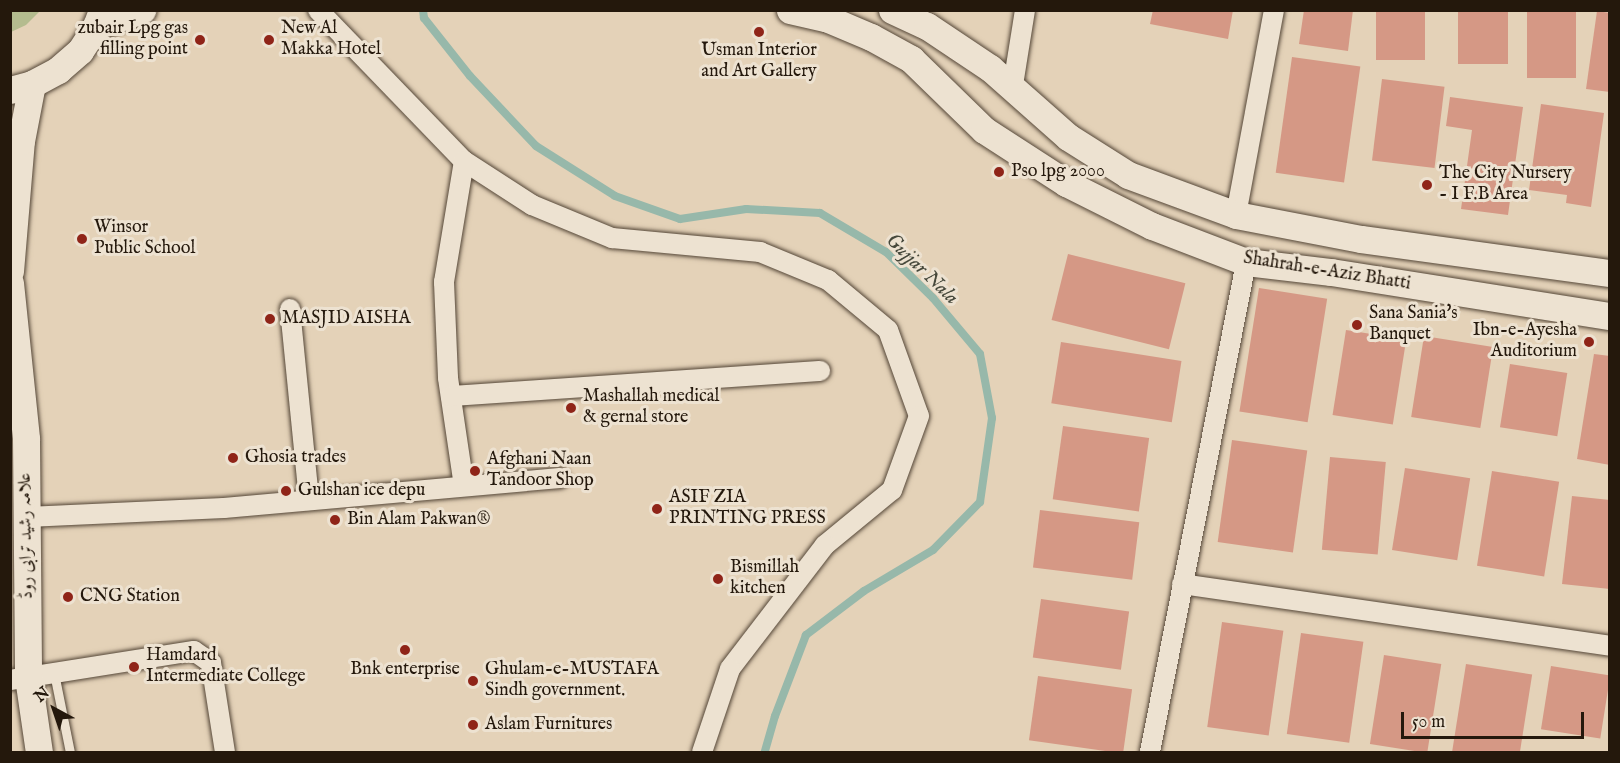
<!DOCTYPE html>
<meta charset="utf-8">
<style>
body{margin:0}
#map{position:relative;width:1620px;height:763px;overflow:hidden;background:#e4d2b8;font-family:"IM FELL English",Amiri,serif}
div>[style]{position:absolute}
.green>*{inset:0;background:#b4bc8f}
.stream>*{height:8px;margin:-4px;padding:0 4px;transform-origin:4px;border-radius:4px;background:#97b8aa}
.building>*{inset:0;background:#d59885;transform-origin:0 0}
.roads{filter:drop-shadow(0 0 2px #544637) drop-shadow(0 0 2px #544637)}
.service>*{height:9px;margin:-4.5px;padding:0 4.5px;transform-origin:4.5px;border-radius:4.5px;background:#ede2d1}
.minor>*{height:20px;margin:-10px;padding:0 10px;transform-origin:10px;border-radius:10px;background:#ede2d1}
.secondary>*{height:27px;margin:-13.5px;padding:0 13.5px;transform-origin:13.5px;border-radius:13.5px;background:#ede2d1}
.dots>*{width:16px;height:16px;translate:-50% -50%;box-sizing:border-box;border:3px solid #ede2d1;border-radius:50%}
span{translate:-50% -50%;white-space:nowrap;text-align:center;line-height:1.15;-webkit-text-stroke:6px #ede2d1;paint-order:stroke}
.poi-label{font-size:18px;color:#24180c}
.right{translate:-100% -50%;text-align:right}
.left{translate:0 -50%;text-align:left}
.street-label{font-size:18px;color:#24180c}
.water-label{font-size:20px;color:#46483b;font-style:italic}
.frame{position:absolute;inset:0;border:12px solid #24180c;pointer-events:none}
.north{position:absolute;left:24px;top:679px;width:60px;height:60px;-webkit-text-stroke:4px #ede2d1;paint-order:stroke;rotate:320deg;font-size:16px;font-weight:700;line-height:24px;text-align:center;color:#24180c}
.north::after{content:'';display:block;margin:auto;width:21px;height:27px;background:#24180c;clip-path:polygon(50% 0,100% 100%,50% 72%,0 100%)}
.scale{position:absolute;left:1401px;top:712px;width:183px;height:27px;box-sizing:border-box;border:3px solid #24180c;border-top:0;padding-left:8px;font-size:18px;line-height:21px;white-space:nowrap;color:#24180c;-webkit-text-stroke:4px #ede2d1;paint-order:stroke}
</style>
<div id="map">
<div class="green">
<div style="clip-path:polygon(11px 10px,40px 10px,40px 11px,26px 25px,11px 32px)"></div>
</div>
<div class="stream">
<div style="left:423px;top:10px;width:8px;rotate:83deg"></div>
<div style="left:424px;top:18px;width:74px;rotate:51.6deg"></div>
<div style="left:470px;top:76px;width:96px;rotate:46.7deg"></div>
<div style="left:536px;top:146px;width:93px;rotate:32.3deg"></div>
<div style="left:615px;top:196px;width:69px;rotate:19.5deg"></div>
<div style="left:680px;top:219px;width:67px;rotate:-8.6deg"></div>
<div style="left:746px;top:209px;width:74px;rotate:3.1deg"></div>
<div style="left:820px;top:213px;width:77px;rotate:30.6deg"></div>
<div style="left:886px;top:252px;width:66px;rotate:44.4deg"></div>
<div style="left:933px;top:298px;width:73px;rotate:50deg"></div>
<div style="left:980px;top:354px;width:65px;rotate:79.4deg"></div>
<div style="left:992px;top:418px;width:85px;rotate:98.1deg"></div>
<div style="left:980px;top:502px;width:67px;rotate:134.4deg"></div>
<div style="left:933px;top:550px;width:80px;rotate:149.3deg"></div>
<div style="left:864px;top:591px;width:73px;rotate:142.8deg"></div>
<div style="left:806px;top:635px;width:87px;rotate:110.9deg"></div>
<div style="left:775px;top:716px;width:37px;rotate:106deg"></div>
</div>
<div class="building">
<div style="clip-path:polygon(1153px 10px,1233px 10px,1228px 39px,1150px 24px)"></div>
<div style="clip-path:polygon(1304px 10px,1353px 10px,1348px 51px,1299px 44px)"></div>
<div style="left:1376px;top:10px;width:49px;height:50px"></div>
<div style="left:1458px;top:10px;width:50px;height:54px"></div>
<div style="left:1527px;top:10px;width:49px;height:68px"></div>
<div style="clip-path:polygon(1597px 11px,1610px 13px,1610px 92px,1586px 89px)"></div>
<div style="left:1292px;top:57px;width:69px;height:117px;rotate:8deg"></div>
<div style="left:1382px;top:79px;width:63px;height:82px;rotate:7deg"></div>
<div style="clip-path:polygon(1450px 97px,1523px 107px,1508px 215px,1461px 209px,1472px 130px,1446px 126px)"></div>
<div style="clip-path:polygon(1541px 104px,1604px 113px,1591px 207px,1566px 203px,1567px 195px,1529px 190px)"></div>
<div style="left:1068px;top:254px;width:121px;height:68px;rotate:14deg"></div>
<div style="left:1259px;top:288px;width:69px;height:125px;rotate:9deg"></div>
<div style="left:1346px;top:330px;width:61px;height:86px;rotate:9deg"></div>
<div style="left:1424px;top:336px;width:70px;height:82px;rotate:9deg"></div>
<div style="left:1061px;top:342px;width:122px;height:62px;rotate:9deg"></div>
<div style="clip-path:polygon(1594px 354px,1610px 356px,1610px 465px,1577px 459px)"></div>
<div style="left:1510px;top:364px;width:58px;height:64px;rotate:9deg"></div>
<div style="left:1063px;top:426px;width:87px;height:74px;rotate:8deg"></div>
<div style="left:1232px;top:440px;width:76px;height:103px;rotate:8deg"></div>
<div style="left:1330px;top:457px;width:56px;height:93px;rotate:5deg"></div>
<div style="left:1405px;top:468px;width:66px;height:83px;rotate:9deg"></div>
<div style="left:1492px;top:471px;width:68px;height:96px;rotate:9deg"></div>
<div style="clip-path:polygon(1572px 496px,1610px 500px,1610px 589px,1562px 584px)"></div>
<div style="left:1040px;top:510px;width:100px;height:58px;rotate:7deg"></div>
<div style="left:1041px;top:599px;width:89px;height:59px;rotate:8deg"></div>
<div style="left:1222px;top:622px;width:62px;height:106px;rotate:8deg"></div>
<div style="left:1301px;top:633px;width:63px;height:102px;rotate:8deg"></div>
<div style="left:1384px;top:655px;width:58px;height:90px;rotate:9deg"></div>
<div style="left:1466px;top:664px;width:67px;height:88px;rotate:9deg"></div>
<div style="left:1551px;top:666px;width:60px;height:64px;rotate:9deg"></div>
<div style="left:1038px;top:676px;width:95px;height:65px;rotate:8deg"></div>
</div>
<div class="roads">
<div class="service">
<div style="left:54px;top:673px;width:81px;rotate:78.6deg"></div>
</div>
<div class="minor">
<div style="left:318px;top:10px;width:210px;rotate:46deg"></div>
<div style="left:464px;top:161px;width:81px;rotate:32.9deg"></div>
<div style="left:532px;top:205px;width:87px;rotate:22.4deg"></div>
<div style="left:612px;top:238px;width:149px;rotate:5.4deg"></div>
<div style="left:760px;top:252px;width:74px;rotate:22.4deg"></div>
<div style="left:828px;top:280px;width:78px;rotate:39.8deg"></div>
<div style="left:888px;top:330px;width:91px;rotate:70.2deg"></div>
<div style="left:919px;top:416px;width:79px;rotate:110deg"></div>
<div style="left:892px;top:490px;width:87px;rotate:140.6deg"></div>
<div style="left:825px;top:545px;width:156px;rotate:127.5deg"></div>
<div style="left:730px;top:669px;width:88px;rotate:108.6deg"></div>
<div style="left:1013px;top:85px;width:76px;rotate:-80.9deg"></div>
<div style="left:464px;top:161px;width:123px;rotate:99.4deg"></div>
<div style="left:444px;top:282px;width:96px;rotate:87.6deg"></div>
<div style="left:448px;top:378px;width:109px;rotate:81.6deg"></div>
<div style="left:1236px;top:215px;width:208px;rotate:-79.5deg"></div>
<div style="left:290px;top:309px;width:192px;rotate:84.3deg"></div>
<div style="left:451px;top:396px;width:370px;rotate:-3.9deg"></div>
<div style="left:27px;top:517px;width:197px;rotate:-2.6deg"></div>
<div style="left:224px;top:508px;width:337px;rotate:-5.1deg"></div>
<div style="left:1182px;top:584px;width:432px;rotate:8.2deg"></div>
<div style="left:10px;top:680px;width:186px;rotate:-9deg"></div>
<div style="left:194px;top:651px;width:21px;rotate:35deg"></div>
<div style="left:211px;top:663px;width:90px;rotate:81.1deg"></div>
<div style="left:1150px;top:752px;width:499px;rotate:-78.9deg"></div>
</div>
<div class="secondary">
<div style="left:790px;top:10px;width:37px;rotate:13deg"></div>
<div style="left:826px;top:18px;width:49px;rotate:22.9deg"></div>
<div style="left:871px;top:37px;width:46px;rotate:28.8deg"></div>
<div style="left:911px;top:59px;width:102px;rotate:44.2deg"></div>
<div style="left:984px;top:130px;width:98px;rotate:32.9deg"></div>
<div style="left:1066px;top:183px;width:96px;rotate:26.6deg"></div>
<div style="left:1152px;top:226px;width:101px;rotate:21deg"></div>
<div style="left:1246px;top:262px;width:86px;rotate:6.7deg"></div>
<div style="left:1331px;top:272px;width:282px;rotate:9deg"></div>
<div style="left:892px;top:10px;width:38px;rotate:25deg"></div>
<div style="left:927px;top:26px;width:76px;rotate:33.7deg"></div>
<div style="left:990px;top:68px;width:104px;rotate:41.5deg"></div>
<div style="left:1068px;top:137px;width:71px;rotate:32.3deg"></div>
<div style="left:1128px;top:175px;width:115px;rotate:20.3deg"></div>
<div style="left:1236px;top:215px;width:127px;rotate:10.9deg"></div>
<div style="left:1361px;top:239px;width:251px;rotate:7.8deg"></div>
<div style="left:96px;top:26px;width:49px;rotate:-19.2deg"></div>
<div style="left:10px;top:90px;width:23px;rotate:-15deg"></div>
<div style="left:32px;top:84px;width:30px;rotate:-28deg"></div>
<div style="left:58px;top:70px;width:29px;rotate:-41deg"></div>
<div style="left:80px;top:51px;width:30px;rotate:-57deg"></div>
<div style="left:96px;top:26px;width:17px;rotate:-69deg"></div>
<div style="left:10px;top:271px;width:130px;rotate:-85.2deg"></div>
<div style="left:21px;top:141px;width:58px;rotate:-79.1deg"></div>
<div style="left:10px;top:283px;width:157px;rotate:84.1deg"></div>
<div style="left:26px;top:439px;width:238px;rotate:89.5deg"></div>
<div style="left:28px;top:677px;width:76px;rotate:81.7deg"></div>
</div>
</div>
<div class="dots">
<div style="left:759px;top:32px;background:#8f2418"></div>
<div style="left:200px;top:40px;background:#8f2418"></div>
<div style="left:269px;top:40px;background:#8f2418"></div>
<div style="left:999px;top:172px;background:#8f2418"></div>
<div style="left:1427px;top:185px;background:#8f2418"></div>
<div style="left:82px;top:239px;background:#8f2418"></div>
<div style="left:270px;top:319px;background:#8f2418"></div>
<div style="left:1357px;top:325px;background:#8f2418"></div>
<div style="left:1589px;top:342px;background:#8f2418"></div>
<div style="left:571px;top:408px;background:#8f2418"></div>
<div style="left:233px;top:458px;background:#8f2418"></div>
<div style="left:475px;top:471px;background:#8f2418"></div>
<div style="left:286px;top:491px;background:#8f2418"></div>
<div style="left:657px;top:509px;background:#8f2418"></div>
<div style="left:335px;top:520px;background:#8f2418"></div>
<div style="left:718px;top:579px;background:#8f2418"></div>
<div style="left:68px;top:597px;background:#8f2418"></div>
<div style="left:405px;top:650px;background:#8f2418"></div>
<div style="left:134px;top:667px;background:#8f2418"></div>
<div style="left:473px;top:681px;background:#8f2418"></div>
<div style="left:473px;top:725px;background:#8f2418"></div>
</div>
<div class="poi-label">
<span class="right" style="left:188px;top:40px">zubair Lpg gas<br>filling point</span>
<span class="left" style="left:281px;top:40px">New Al<br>Makka Hotel</span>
<span style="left:759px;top:62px">Usman Interior<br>and Art Gallery</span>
<span class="left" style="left:1011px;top:172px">Pso lpg 2000</span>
<span class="left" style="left:1439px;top:185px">The City Nursery<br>- I F.B Area</span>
<span class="left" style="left:94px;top:239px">Winsor<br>Public School</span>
<span class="left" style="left:1369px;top:325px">Sana Sania's<br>Banquet</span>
<span class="left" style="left:282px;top:319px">MASJID AISHA</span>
<span class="right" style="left:1577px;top:342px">Ibn-e-Ayesha<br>Auditorium</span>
<span class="left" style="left:583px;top:408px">Mashallah medical<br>&amp; gernal store</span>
<span class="left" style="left:245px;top:458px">Ghosia trades</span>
<span class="left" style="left:487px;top:471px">Afghani Naan<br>Tandoor Shop</span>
<span class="left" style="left:298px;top:491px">Gulshan ice depu</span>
<span class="left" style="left:669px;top:509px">ASIF ZIA<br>PRINTING PRESS</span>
<span class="left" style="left:347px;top:520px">Bin Alam Pakwan®</span>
<span class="left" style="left:730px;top:579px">Bismillah<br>kitchen</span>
<span class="left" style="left:80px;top:597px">CNG Station</span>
<span class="left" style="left:146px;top:667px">Hamdard<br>Intermediate College</span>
<span style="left:405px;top:670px">Bnk enterprise</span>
<span class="left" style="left:485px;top:681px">Ghulam-e-MUSTAFA<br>Sindh government.</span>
<span class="left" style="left:485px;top:725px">Aslam Furnitures</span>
</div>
<div class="street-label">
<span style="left:1327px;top:272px;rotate:9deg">Shahrah-e-Aziz Bhatti</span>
<span style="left:27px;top:536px;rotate:-91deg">علامہ رشید ترابی روڈ</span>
</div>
<div class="water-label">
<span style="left:922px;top:269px;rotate:44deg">Gujjar Nala</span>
</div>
<div class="frame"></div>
<div class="north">N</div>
<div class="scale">50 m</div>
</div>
